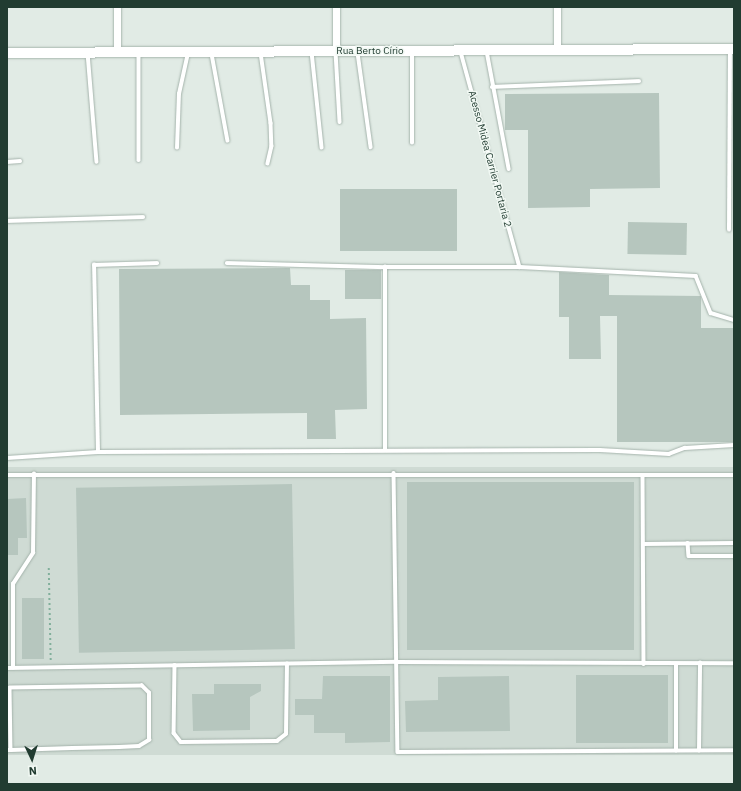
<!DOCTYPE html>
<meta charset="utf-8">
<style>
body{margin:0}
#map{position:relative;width:741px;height:791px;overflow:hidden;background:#e1ebe5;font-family:"IBM Plex Sans",sans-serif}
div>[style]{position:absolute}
.built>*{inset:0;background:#cfdbd4;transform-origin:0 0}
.building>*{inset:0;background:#b6c6be;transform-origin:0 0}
.path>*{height:1.5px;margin-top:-0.75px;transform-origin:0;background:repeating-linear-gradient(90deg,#81af9b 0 2px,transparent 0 5px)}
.roads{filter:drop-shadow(0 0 1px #a4b3ab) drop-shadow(0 0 1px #a4b3ab)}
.lane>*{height:3.5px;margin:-1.75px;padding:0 1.75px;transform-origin:1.75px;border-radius:1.75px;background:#fff}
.street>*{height:7px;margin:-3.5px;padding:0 3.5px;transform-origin:3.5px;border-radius:3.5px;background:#fff}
.secondary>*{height:10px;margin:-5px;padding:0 5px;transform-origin:5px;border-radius:5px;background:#fff}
span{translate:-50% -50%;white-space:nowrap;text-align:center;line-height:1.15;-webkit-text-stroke:3px #f1f8f3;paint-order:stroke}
.street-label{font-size:10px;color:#213c31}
.frame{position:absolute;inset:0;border:8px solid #213c31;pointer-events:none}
.north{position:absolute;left:12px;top:739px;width:40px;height:40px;-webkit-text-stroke:3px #f1f8f3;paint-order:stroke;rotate:176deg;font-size:11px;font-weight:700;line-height:16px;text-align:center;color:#213c31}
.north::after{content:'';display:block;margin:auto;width:14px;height:18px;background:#213c31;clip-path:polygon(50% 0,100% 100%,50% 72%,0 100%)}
</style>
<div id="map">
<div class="built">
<div style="left:734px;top:467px;width:288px;height:727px;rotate:90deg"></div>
</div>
<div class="building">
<div style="clip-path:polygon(659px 93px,660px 188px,590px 189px,590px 207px,528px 208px,528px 130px,505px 130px,505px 94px)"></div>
<div style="left:457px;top:189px;width:62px;height:117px;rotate:90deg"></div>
<div style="left:628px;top:222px;width:59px;height:32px;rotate:1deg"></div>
<div style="clip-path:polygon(290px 268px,291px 285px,310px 285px,310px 300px,330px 300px,330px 319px,366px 318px,367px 409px,335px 410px,336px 439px,307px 439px,307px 413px,120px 415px,119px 269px)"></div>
<div style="left:381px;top:270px;width:29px;height:36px;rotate:90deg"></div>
<div style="clip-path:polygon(559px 272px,609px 275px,609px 295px,701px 296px,701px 328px,734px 328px,734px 442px,617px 442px,617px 316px,600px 316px,601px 359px,569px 359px,569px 317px,559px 317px)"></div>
<div style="left:634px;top:482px;width:168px;height:227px;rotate:90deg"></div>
<div style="left:292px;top:484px;width:165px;height:216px;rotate:89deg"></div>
<div style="clip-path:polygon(26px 498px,27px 538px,18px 538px,18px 555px,7px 555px,7px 499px)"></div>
<div style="left:22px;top:598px;width:22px;height:61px"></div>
<div style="left:668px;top:675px;width:68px;height:92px;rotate:90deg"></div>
<div style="clip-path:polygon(323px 676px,390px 676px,390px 742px,345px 743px,345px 733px,314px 733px,314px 715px,295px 715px,295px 699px,322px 699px)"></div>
<div style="clip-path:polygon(509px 676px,510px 731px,406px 732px,405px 701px,438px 700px,438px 677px)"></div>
<div style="clip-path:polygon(214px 684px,261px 684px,261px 691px,250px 697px,250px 730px,193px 731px,192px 694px,214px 694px)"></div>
</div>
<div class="path">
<div style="left:49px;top:568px;width:94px;rotate:88.8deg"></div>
</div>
<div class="roads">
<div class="lane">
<div style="left:487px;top:51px;width:120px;rotate:79.4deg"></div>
<div style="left:312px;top:52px;width:96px;rotate:84deg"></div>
<div style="left:336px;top:52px;width:70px;rotate:86.7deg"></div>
<div style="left:461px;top:52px;width:223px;rotate:74.7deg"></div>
<div style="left:88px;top:53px;width:109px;rotate:85.3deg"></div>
<div style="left:139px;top:53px;width:107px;rotate:90deg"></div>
<div style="left:261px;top:53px;width:71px;rotate:81.9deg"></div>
<div style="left:271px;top:123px;width:23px;rotate:88deg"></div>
<div style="left:272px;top:146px;width:18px;rotate:103deg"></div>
<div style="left:358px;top:53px;width:95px;rotate:82.1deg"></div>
<div style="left:212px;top:54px;width:88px;rotate:79.6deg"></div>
<div style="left:492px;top:87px;width:147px;rotate:-2.3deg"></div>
<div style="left:412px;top:143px;width:91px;rotate:-90deg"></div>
<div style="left:177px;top:148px;width:54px;rotate:-87.9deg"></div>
<div style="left:179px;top:94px;width:42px;rotate:-77.6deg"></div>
<div style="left:7px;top:162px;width:13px;rotate:-4deg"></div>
<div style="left:7px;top:221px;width:136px;rotate:-1.7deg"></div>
<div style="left:729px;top:230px;width:180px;rotate:-89.7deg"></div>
<div style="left:227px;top:263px;width:158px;rotate:1.5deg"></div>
<div style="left:385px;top:450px;width:183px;rotate:-90deg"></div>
<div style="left:385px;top:267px;width:135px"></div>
<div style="left:520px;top:267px;width:176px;rotate:2.9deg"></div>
<div style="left:696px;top:276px;width:40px;rotate:68deg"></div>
<div style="left:711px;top:313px;width:24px;rotate:17deg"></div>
<div style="left:98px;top:452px;width:187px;rotate:-91.2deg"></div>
<div style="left:94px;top:265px;width:63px;rotate:-1.8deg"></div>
<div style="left:7px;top:458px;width:91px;rotate:-3.8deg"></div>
<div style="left:98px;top:452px;width:502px;rotate:-0.23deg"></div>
<div style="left:600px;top:450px;width:69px;rotate:3.3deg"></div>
<div style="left:669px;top:454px;width:17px;rotate:-21deg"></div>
<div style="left:685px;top:448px;width:49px;rotate:-3.5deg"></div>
<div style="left:394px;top:473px;width:279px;rotate:89.2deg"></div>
<div style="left:398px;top:752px;width:336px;rotate:-0.3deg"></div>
<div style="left:7px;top:475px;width:727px"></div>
<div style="left:643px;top:476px;width:188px;rotate:89.7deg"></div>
<div style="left:688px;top:543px;width:13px;rotate:86deg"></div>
<div style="left:689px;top:556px;width:45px"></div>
<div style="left:643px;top:544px;width:91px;rotate:-0.6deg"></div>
<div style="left:175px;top:665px;width:68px;rotate:90.8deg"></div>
<div style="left:174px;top:733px;width:11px;rotate:52deg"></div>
<div style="left:181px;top:742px;width:96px;rotate:-0.6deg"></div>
<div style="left:277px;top:741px;width:11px;rotate:-38deg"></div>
<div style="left:286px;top:734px;width:70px;rotate:-89.2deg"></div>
<div style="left:7px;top:668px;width:390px;rotate:-0.9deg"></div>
<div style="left:397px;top:662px;width:337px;rotate:0.2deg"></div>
<div style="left:13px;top:668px;width:84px;rotate:-90deg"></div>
<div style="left:13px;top:584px;width:37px;rotate:-57deg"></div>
<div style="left:33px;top:553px;width:79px;rotate:-89.3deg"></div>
<div style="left:7px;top:750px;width:4px"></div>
<div style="left:11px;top:750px;width:61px;rotate:-1.9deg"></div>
<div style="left:72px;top:748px;width:47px;rotate:-1.2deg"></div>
<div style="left:119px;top:747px;width:20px;rotate:-3deg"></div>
<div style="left:139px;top:746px;width:12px;rotate:-31deg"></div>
<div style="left:149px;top:740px;width:47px;rotate:-90deg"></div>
<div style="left:149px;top:693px;width:10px;rotate:-135deg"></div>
<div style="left:142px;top:686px;width:132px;rotate:179.1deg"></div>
<div style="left:10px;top:688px;width:62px;rotate:89.1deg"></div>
<div style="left:676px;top:751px;width:87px;rotate:-90deg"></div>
<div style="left:699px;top:751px;width:88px;rotate:-89.3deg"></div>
</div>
<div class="street">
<div style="left:336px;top:7px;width:44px;rotate:90deg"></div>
<div style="left:557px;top:7px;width:43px;rotate:90deg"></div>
<div style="left:117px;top:52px;width:45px;rotate:-90deg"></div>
</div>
<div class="secondary">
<div style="left:7px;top:53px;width:727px;rotate:-0.32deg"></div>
</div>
</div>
<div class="street-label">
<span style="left:370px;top:51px">Rua Berto Círio</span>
<span style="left:490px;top:159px;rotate:75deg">Acesso Midea Carrier Portaria 2</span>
</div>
<div class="frame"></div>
<div class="north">N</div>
</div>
